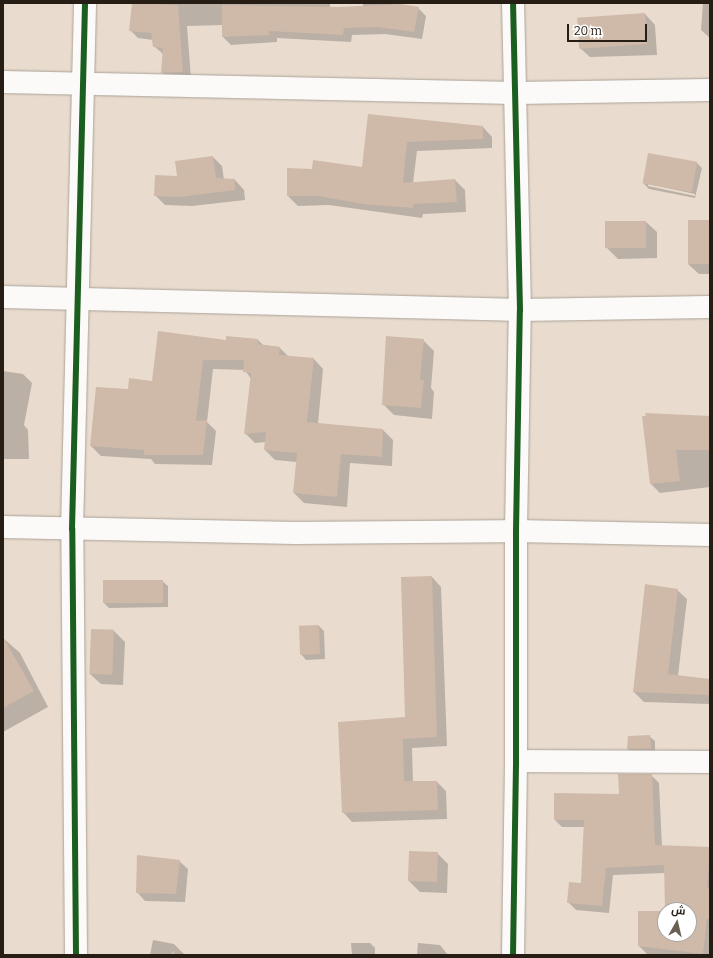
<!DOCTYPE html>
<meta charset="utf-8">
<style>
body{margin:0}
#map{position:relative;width:713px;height:958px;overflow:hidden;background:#e9dccf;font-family:Bitter,Cairo,serif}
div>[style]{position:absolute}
.shadow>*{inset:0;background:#0003}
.building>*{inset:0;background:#cfb9a8;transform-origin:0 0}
.roads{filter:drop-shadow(0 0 1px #aba298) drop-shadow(0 0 1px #aba298)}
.street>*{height:22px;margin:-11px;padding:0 11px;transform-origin:11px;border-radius:11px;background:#fcfaf8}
.secondary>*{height:22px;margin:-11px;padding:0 11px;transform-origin:11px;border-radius:11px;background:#fcfaf8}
.cycleway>*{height:6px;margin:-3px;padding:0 3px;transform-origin:3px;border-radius:3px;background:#1b5e20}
span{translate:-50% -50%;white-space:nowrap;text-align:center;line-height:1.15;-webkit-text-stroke:4px #fff;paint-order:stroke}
.frame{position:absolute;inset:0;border:4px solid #261e15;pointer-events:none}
.north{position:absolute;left:657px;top:902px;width:40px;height:40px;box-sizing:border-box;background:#fff;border:1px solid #a8a5a1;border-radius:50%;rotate:8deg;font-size:11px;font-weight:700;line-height:16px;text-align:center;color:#261e15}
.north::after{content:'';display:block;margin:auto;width:14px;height:18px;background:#6a6056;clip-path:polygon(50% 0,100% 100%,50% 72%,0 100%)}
.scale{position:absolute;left:567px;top:24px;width:80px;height:18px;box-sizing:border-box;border:2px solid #261e15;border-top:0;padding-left:5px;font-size:12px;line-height:14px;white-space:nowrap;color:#261e15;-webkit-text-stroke:3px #fff;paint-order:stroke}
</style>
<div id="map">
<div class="shadow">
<div style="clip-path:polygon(133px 3px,330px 3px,330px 8px,363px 7px,363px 3px,386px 3px,418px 8px,426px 16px,422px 39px,385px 34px,352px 35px,351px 42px,277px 38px,277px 42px,231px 45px,223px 37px,223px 25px,187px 26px,191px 79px,170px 80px,162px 72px,163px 54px,154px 46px,153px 40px,138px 38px,130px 30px)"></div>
<div style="clip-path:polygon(703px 3px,710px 3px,710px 38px,701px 30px)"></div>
<div style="clip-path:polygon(645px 14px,655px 25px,657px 55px,590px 57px,579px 47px)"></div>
<div style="clip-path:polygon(369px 115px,483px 127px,492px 137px,492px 148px,417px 151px,413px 183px,455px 180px,465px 190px,466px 212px,423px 214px,422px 218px,329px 205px,298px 206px,288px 196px,313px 170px,363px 168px)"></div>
<div style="clip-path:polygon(213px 157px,222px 166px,224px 180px,235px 180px,244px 190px,245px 200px,192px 206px,165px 205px,155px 195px,178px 177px)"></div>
<div style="clip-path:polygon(evenodd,697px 163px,702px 168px,695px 198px,649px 189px,644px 184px,697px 163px,648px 184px,695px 194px,695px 196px,648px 186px,648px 184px)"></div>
<div style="clip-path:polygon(710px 221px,710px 274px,699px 274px,688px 264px)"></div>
<div style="clip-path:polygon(646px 222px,657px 232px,657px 258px,618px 259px,607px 248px)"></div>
<div style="clip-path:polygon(258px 340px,263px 345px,279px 347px,289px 357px,314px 359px,323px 369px,318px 424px,383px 430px,393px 440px,392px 466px,350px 463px,347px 507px,304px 503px,294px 493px,297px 462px,275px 460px,265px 450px,266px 442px,255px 443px,245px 433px,251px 379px,245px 370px,213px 369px,207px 422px,216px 431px,212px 465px,155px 464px,151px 459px,101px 456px,91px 446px,129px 390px,153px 382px,227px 341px)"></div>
<div style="clip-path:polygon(423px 340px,434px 351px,431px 388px,434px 392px,432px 419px,394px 415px,383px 404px)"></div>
<div style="clip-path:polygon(3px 371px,23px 374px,32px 383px,24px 425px,28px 430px,29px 459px,3px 459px)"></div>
<div style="clip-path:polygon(647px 417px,710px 417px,710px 487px,660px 493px,651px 484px)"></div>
<div style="clip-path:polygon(432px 577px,441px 587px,447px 746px,412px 748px,413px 782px,437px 782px,446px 791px,447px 819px,352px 822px,343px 812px,406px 718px)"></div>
<div style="clip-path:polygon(162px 581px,168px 586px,168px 607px,109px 608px,103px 602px)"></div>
<div style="clip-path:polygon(646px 585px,677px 590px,687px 599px,678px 676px,709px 680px,710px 704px,644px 702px,634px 692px)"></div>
<div style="clip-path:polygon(319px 626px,324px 631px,325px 659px,306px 660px,301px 654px)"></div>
<div style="clip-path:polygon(114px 631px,125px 642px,123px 685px,101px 684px,90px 674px)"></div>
<div style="clip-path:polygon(3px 638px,20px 653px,48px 707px,3px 732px)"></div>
<div style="clip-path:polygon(649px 736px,655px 741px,655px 754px,633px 754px,628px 749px)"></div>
<div style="clip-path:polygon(651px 775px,659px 783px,662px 846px,710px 848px,710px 955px,647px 954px,639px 946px,665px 912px,665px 934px,689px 934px,689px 910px,666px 910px,665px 873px,613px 875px,609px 913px,576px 910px,568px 902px,582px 885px,585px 827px,562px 827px,555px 820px,620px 795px)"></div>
<div style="clip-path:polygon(437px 853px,448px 864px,447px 893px,420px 892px,409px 881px)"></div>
<div style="clip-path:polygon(179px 861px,188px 869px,185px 902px,145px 901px,137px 892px)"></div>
<div style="clip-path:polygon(153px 940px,174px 944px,185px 955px,173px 955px,174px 951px,171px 955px,150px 955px)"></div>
<div style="clip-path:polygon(351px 943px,370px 943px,375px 948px,375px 955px,352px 955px)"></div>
<div style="clip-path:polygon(418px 943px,440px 945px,448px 955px,417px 955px)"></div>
</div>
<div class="building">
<div style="clip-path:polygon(132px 3px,178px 5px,183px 72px,161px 73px,163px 48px,153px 47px,151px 33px,129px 31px)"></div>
<div style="clip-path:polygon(401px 4px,419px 7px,414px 32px,377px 27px,344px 28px,343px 35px,269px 31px,269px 35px,222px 37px,222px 5px,338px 7px)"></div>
<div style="left:645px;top:13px;width:31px;height:68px;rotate:86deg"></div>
<div style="clip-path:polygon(368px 114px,483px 126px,483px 139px,407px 142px,403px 183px,455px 179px,457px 202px,413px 204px,413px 208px,363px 204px,318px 196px,287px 196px,287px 168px,312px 169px,313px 160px,362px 167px)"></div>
<div style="left:648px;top:153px;width:50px;height:31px;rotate:10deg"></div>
<div style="clip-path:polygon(213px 156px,216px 178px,235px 179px,235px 190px,179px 197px,154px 196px,155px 175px,177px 176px,175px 161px)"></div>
<div style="left:688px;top:220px;width:22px;height:44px"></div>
<div style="left:605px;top:221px;width:41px;height:27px"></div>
<div style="clip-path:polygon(158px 331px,226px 340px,226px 336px,258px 339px,258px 344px,280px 347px,279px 355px,314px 358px,307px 422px,383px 429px,382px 457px,341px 454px,337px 497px,293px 493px,297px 453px,264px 450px,266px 432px,244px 434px,251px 373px,243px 372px,244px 360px,203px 360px,196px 421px,207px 420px,203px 455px,144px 455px,144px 450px,90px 446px,96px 387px,128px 389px,129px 378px,152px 381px)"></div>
<div style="clip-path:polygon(386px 336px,424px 339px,420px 380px,424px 380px,421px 408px,382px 405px)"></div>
<div style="clip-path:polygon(645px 413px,710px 416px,710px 450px,676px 450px,680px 481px,650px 484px,642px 416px,646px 416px)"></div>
<div style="clip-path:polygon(432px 576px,437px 737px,403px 739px,404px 781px,437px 781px,438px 810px,342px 813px,338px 722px,405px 717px,401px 577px)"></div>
<div style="left:103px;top:580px;width:60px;height:23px"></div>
<div style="clip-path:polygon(645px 584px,678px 589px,668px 674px,710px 679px,709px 695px,633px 692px)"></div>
<div style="left:319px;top:625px;width:29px;height:20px;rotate:88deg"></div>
<div style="left:91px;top:629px;width:23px;height:45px;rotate:2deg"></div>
<div style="clip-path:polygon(3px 637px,34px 691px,3px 708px)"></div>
<div style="clip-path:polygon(650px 735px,651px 749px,627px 749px,628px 736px)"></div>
<div style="clip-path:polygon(618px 774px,652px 774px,655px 845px,710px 847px,707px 888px,710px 888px,710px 919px,707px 919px,703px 954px,638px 946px,638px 911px,665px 911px,665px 934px,689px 934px,689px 910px,665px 910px,664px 865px,606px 868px,602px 906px,567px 903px,569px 882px,581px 883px,584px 820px,554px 820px,554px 793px,619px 794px)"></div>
<div style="left:409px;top:851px;width:29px;height:30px;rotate:2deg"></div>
<div style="clip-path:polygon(137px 855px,180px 860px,176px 894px,136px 893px)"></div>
</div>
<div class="roads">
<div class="street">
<div style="left:3px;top:82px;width:513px;rotate:1.23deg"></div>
<div style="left:516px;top:93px;width:194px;rotate:-0.9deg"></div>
<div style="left:3px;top:297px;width:517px;rotate:1.44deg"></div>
<div style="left:520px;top:310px;width:190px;rotate:-0.9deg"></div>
<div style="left:3px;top:527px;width:292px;rotate:1.2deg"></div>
<div style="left:295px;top:533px;width:221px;rotate:-0.5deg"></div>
<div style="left:516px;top:531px;width:194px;rotate:1.2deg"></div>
<div style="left:516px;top:761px;width:194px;rotate:0.3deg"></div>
<div style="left:76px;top:955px;width:426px;rotate:-90.5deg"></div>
<div style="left:72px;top:529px;width:526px;rotate:-88.58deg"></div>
</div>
<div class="secondary">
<div style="left:513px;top:955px;width:194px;rotate:-89.1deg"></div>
<div style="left:516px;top:761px;width:230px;rotate:-90deg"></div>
<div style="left:516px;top:531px;width:221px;rotate:-89deg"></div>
<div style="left:520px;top:310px;width:307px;rotate:-91.3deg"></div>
</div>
</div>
<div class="cycleway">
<div style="left:76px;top:955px;width:426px;rotate:-90.5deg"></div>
<div style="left:72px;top:529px;width:526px;rotate:-88.58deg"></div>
<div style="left:513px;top:955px;width:194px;rotate:-89.1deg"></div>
<div style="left:516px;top:761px;width:230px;rotate:-90deg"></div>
<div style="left:516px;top:531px;width:221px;rotate:-89deg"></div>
<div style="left:520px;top:310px;width:307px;rotate:-91.3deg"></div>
</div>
<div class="frame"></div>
<div class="north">ش</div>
<div class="scale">20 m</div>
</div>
